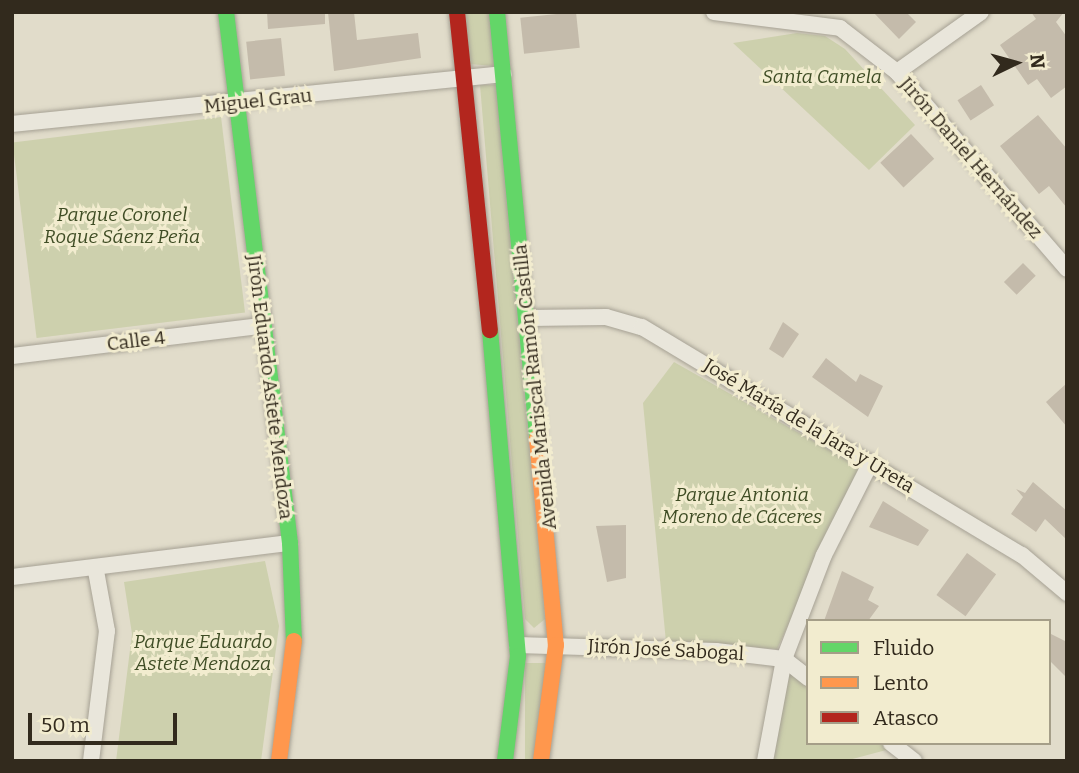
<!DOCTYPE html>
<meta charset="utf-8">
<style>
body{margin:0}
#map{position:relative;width:1079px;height:773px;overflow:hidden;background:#e1dcca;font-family:Bitter,serif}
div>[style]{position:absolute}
.green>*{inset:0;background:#cdd0ad;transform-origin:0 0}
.building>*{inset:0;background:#c4bbab;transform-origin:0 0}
.roads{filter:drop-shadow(0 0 2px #a6a194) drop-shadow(0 0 2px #a6a194)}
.street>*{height:16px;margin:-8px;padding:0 8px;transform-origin:8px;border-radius:8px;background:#e9e6db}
.fast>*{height:16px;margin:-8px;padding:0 8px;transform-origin:8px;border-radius:8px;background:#63d668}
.slow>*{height:16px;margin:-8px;padding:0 8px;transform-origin:8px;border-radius:8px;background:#ff974d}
.jam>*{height:16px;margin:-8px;padding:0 8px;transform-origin:8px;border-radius:8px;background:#b3261e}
span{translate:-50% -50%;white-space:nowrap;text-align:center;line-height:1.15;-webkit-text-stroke:6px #f2eccf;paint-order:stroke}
.park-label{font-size:19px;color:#3f4d25;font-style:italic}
.street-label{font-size:19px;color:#322a1d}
.frame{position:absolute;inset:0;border:14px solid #322a1d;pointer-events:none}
.legend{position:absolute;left:806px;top:619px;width:245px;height:126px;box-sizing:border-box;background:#f2eccf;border:2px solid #a59e88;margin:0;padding:9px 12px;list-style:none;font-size:21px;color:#322a1d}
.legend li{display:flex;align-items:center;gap:14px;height:35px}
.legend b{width:35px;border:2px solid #a59e88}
.north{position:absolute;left:981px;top:28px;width:70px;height:70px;-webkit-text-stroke:5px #f2eccf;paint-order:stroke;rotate:85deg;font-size:19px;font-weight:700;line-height:28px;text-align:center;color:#322a1d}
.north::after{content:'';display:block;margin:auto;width:24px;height:32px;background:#322a1d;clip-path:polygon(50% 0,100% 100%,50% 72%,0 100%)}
.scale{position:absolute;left:28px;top:713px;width:149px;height:32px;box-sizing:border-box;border:4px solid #322a1d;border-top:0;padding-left:9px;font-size:21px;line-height:24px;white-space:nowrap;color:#322a1d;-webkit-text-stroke:5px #f2eccf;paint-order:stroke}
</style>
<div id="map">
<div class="green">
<div style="clip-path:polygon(463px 12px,491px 12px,494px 66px,469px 64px)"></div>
<div style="clip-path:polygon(797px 33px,825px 36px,845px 49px,915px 125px,869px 170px,733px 43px)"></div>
<div style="clip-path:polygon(480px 85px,496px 85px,545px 619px,534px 628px,525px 619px)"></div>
<div style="left:221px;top:117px;width:197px;height:210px;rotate:83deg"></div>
<div style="clip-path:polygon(674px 362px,861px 468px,777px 649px,666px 642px,643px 403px)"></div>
<div style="clip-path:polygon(265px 561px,279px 626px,261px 761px,116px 761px,132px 634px,124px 582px)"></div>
<div style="left:525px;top:663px;width:20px;height:99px"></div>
<div style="clip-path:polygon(787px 668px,808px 684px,808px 743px,883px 743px,890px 749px,845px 761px,771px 761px)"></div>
</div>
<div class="building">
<div style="clip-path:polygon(267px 12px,325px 12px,325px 24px,268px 29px)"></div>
<div style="clip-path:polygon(328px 12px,354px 12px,357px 40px,418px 33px,421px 58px,334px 71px)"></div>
<div style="left:576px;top:12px;width:36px;height:56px;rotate:84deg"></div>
<div style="clip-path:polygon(873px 12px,906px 12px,916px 22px,899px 39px)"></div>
<div style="clip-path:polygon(1031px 12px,1064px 12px,1056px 22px,1067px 37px,1067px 86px,1051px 98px,1037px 79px,1028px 85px,1000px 45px,1036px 19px)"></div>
<div style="left:281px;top:38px;width:38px;height:35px;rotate:84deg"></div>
<div style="left:981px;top:85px;width:24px;height:28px;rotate:57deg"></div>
<div style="clip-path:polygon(1038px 115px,1067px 149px,1067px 208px,1049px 186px,1039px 194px,1000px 146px)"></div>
<div style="left:911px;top:134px;width:34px;height:42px;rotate:47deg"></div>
<div style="left:1023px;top:263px;width:18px;height:27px;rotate:45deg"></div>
<div style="clip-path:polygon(783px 322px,799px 334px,783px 358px,769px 349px)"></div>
<div style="clip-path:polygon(826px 358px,856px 382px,860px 374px,883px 386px,868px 417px,812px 377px)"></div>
<div style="clip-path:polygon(1067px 383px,1067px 427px,1046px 402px)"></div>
<div style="clip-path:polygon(1033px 482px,1067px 511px,1067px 540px,1045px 519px,1036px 532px,1011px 514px,1023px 497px,1016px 489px,1025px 493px)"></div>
<div style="clip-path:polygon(883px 501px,929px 530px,918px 546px,869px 527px)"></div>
<div style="clip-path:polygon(626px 525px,626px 578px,607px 582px,596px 526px)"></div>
<div style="left:967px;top:553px;width:36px;height:52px;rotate:36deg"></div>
<div style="clip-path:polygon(842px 571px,874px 587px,868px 600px,879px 606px,868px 621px,824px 621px)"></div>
<div style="clip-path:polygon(1049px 633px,1067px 642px,1067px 678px,1049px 660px)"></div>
</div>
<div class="roads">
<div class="street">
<div style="left:714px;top:12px;width:127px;rotate:7.2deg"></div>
<div style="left:840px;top:28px;width:72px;rotate:37.7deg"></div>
<div style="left:897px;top:72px;width:260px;rotate:49.2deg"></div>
<div style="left:897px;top:72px;width:103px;rotate:-35.5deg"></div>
<div style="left:12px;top:124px;width:494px;rotate:-5.8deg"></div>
<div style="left:529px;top:318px;width:77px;rotate:-0.7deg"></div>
<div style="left:606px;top:317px;width:37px;rotate:16deg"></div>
<div style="left:642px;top:327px;width:443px;rotate:31deg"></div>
<div style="left:1022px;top:555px;width:59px;rotate:40.2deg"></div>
<div style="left:12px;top:356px;width:251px;rotate:-6.9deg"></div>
<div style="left:12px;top:577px;width:280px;rotate:-7deg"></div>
<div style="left:517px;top:645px;width:199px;rotate:1.7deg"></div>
<div style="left:716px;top:651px;width:68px;rotate:6.7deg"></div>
<div style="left:784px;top:659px;width:31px;rotate:38deg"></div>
<div style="left:891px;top:743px;width:29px;rotate:38deg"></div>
<div style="left:91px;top:761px;width:131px;rotate:-83deg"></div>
<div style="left:107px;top:631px;width:61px;rotate:-100.4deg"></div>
<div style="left:765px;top:761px;width:104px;rotate:-79.4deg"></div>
<div style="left:784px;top:659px;width:111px;rotate:-69deg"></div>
<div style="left:824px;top:555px;width:104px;rotate:-63.2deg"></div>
</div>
<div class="fast">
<div style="left:226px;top:12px;width:535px;rotate:83.13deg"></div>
<div style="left:290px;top:543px;width:98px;rotate:87.7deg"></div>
<div style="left:497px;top:12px;width:428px;rotate:84.6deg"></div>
<div style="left:490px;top:330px;width:327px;rotate:85.1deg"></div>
<div style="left:518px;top:656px;width:106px;rotate:97.1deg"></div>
</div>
<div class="slow">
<div style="left:537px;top:438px;width:208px;rotate:84.8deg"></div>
<div style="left:556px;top:645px;width:117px;rotate:97.4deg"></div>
<div style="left:279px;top:761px;width:121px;rotate:-82.9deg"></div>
</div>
<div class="jam">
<div style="left:457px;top:12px;width:320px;rotate:84.1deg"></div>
</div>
</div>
<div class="park-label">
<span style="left:822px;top:77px">Santa Camela</span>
<span style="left:122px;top:226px">Parque Coronel<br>Roque Sáenz Peña</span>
<span style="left:742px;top:506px">Parque Antonia<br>Moreno de Cáceres</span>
<span style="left:203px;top:653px">Parque Eduardo<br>Astete Mendoza</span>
</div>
<div class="street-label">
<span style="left:258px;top:101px;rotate:-6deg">Miguel Grau</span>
<span style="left:971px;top:158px;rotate:49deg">Jirón Daniel Hernández</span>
<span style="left:136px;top:341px;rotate:-7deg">Calle 4</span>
<span style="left:270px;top:387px;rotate:83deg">Jirón Eduardo Astete Mendoza</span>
<span style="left:535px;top:387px;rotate:-96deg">Avenida Mariscal Ramón Castilla</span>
<span style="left:809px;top:426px;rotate:31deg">José María de la Jara y Ureta</span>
<span style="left:666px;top:650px;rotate:3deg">Jirón José Sabogal</span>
</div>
<div class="frame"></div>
<ul class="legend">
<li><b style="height:9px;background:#63d668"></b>Fluido</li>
<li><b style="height:9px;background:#ff974d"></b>Lento</li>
<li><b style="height:9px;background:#b3261e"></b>Atasco</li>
</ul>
<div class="north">N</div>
<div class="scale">50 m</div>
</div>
